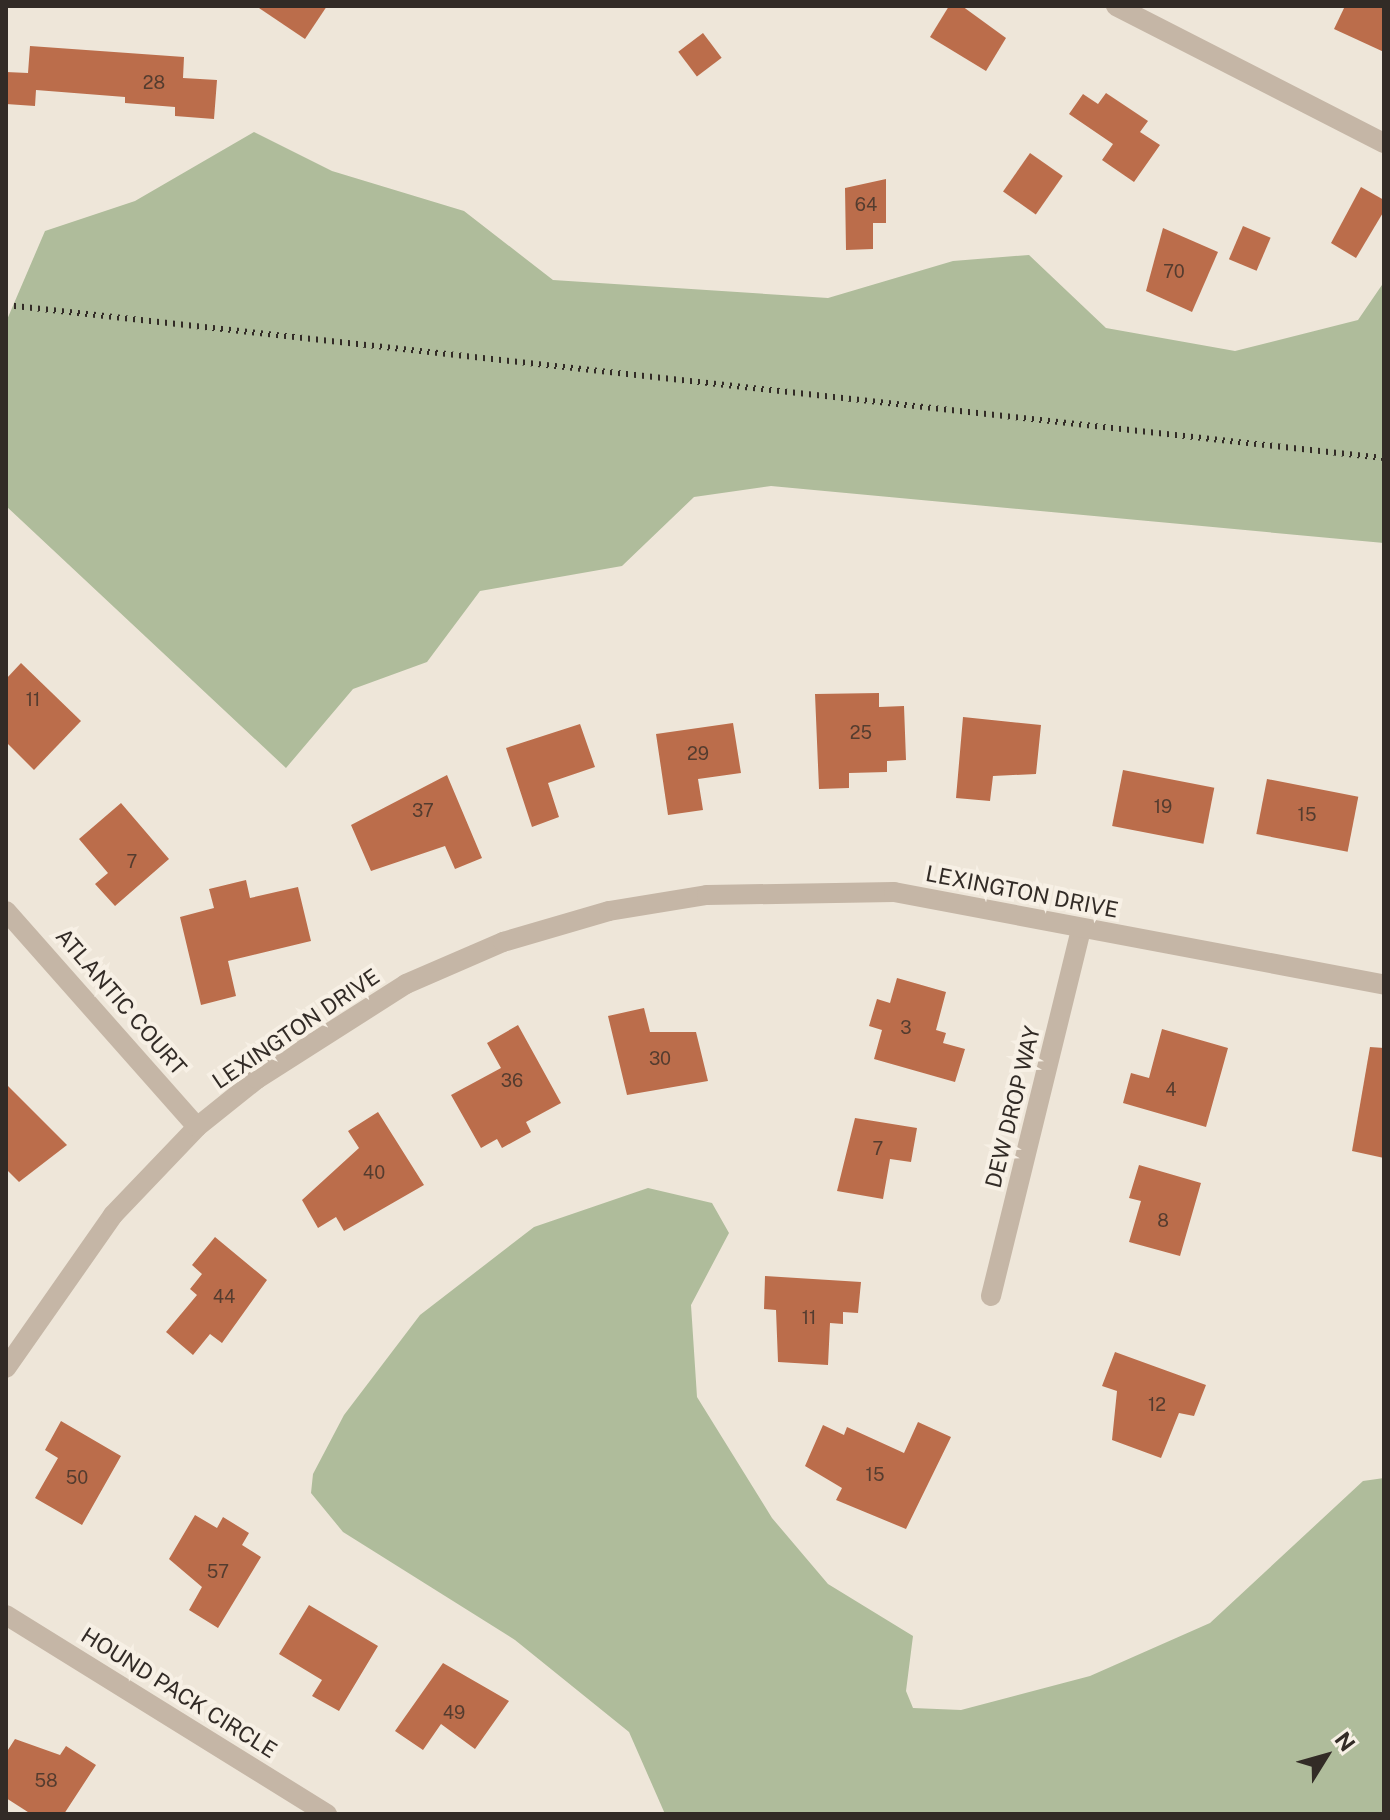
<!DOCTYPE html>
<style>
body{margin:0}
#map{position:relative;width:1390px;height:1820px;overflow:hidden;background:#eee6d9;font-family:"Public Sans",sans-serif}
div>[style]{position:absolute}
.green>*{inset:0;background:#afbc9b}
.building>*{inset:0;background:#bb6d4b;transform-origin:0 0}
.street>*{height:20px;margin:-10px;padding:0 10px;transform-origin:10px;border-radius:10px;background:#c5b6a6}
.rail>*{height:6px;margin-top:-3px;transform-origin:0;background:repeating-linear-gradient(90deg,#322b26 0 2px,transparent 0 8px)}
span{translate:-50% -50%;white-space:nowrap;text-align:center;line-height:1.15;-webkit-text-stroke:8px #f7f0e5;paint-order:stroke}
.number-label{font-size:18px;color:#543c2f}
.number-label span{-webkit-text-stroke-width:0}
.street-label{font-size:22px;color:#322b26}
.frame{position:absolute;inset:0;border:8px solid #322b26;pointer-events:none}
.north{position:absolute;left:1286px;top:1716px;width:80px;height:80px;-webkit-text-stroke:6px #f7f0e5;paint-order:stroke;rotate:53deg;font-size:22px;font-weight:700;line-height:32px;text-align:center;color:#322b26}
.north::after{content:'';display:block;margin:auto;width:28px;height:36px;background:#322b26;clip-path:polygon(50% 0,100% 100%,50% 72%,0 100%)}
</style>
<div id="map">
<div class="green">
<div style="clip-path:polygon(254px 132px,332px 171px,464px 211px,553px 280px,828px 298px,953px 261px,1029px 255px,1106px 328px,1235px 351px,1358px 320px,1384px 282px,1384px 543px,771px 486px,694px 497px,622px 566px,480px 591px,427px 662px,353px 689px,286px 768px,6px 506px,6px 322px,45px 231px,135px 201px)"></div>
<div style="clip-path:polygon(648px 1188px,712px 1203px,729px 1233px,691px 1305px,697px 1397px,772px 1518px,828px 1584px,913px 1636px,906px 1691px,913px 1708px,961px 1710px,1090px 1676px,1210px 1623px,1363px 1481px,1384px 1478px,1384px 1814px,665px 1814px,629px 1732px,515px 1640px,343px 1532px,311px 1493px,313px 1474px,344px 1415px,420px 1315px,534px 1227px)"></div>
</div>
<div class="building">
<div style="clip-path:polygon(256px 6px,327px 6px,305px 39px)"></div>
<div style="clip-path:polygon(949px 6px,962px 6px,1006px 38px,986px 71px,930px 37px)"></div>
<div style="clip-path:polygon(1345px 6px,1384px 6px,1384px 52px,1334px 29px)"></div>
<div style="left:703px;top:33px;width:31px;height:31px;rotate:53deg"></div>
<div style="clip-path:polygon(30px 46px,184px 57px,183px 78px,217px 80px,214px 119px,175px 116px,175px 107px,125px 103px,125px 97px,36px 90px,35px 106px,6px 104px,6px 72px,28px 73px)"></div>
<div style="clip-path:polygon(1106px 93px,1148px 121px,1140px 132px,1160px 145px,1134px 182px,1102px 160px,1113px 144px,1069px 114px,1083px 94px,1098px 104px)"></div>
<div style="left:1030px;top:153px;width:40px;height:47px;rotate:35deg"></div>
<div style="clip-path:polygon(886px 179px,886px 223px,873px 223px,873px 249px,846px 250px,845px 188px)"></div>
<div style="clip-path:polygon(1361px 187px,1384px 200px,1384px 211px,1356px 258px,1331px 243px)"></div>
<div style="left:1243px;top:226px;width:30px;height:36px;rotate:23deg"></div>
<div style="clip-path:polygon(1163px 228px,1218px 252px,1192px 312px,1146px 291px)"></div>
<div style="clip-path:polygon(21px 663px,81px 721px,34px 770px,6px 742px,6px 679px)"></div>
<div style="clip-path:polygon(879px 693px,879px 707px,904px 706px,906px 760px,887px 761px,887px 772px,849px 773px,849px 788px,819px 789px,815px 694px)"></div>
<div style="clip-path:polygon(963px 717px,1041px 725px,1036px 774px,993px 776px,990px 801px,956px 798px)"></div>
<div style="clip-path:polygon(733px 723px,741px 773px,698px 779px,703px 810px,668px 815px,656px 734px)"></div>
<div style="clip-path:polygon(580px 724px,595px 767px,548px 783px,559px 817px,532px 827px,506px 748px)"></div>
<div style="left:1123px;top:770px;width:93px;height:57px;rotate:11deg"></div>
<div style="clip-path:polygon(447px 775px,482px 858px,455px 869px,445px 846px,371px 871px,351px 825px)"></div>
<div style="left:1267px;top:779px;width:93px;height:56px;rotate:11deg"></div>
<div style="clip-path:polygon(121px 803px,169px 859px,115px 906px,95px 884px,108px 873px,79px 839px)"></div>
<div style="clip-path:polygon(246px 880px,250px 898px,298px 887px,311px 941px,228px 961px,236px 996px,201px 1005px,180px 917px,214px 908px,209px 889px)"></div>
<div style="clip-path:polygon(897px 978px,946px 992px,936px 1030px,946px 1033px,943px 1043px,965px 1049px,955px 1082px,874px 1059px,882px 1030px,869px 1026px,877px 999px,890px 1003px)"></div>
<div style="clip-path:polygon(644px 1008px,650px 1032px,696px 1032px,708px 1081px,627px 1095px,608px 1016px)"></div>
<div style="clip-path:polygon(518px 1025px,561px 1103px,526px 1122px,531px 1132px,502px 1148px,497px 1139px,481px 1148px,451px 1095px,501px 1068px,487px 1043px)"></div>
<div style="clip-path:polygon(1162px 1029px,1228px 1048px,1206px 1127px,1123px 1103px,1131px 1073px,1149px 1078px)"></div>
<div style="clip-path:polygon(1370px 1047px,1384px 1048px,1384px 1158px,1352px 1151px)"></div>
<div style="clip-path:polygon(6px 1084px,67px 1145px,19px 1182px,6px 1169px)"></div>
<div style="clip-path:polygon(378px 1112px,424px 1185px,344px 1231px,336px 1217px,318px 1228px,302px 1200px,359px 1148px,348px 1131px)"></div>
<div style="clip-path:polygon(855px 1118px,917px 1128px,911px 1162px,890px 1159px,883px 1199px,837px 1191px)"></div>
<div style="clip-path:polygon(1139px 1165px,1201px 1183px,1180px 1256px,1129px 1242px,1141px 1201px,1129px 1198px)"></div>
<div style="clip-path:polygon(215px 1237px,267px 1280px,222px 1343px,210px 1334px,193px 1355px,166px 1332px,197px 1295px,190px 1289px,202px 1274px,192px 1265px)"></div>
<div style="clip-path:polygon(765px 1276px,861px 1282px,858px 1313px,843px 1312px,843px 1324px,830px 1323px,828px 1365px,778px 1362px,776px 1310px,764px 1309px)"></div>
<div style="clip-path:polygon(1115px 1352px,1206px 1385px,1194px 1416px,1179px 1413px,1161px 1458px,1112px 1440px,1117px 1391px,1102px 1386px)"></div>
<div style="clip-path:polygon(61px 1421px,121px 1456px,82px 1525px,35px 1498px,58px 1458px,45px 1450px)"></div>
<div style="clip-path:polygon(918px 1422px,951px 1437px,906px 1529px,836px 1500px,842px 1488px,805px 1466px,823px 1425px,844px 1435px,847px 1427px,904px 1453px)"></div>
<div style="clip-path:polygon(195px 1515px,217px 1528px,223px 1517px,249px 1533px,242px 1545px,261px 1557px,218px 1628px,189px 1610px,202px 1587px,169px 1559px)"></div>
<div style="clip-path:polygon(309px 1605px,378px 1646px,339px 1711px,312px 1696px,322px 1680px,279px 1654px)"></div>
<div style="clip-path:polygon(443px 1663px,509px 1701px,475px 1749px,441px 1724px,423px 1750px,395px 1731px)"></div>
<div style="clip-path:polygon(15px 1739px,60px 1755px,66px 1746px,96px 1765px,64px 1814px,31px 1814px,6px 1798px,6px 1753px)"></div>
</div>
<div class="street">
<div style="left:1116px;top:6px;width:301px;rotate:27.1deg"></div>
<div style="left:6px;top:911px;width:288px;rotate:48.5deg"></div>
<div style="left:991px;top:1296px;width:378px;rotate:-76.2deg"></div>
<div style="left:6px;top:1368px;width:187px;rotate:-55deg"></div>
<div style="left:113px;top:1215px;width:122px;rotate:-46.3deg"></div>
<div style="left:197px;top:1127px;width:77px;rotate:-38.7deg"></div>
<div style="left:257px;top:1079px;width:177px;rotate:-32.5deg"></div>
<div style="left:406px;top:984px;width:106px;rotate:-23.4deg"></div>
<div style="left:503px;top:942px;width:110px;rotate:-16.3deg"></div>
<div style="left:609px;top:911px;width:99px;rotate:-9.3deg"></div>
<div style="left:707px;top:895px;width:187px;rotate:-0.9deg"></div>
<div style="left:894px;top:892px;width:499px;rotate:10.7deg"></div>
<div style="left:6px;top:1615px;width:378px;rotate:31.8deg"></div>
</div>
<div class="rail">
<div style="left:6px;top:305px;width:1386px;rotate:6.34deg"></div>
</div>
<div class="number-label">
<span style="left:154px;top:83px">28</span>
<span style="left:866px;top:205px">64</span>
<span style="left:1174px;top:272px">70</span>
<span style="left:33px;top:700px">11</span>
<span style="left:861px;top:733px">25</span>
<span style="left:698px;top:754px">29</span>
<span style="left:1163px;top:807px">19</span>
<span style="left:423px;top:811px">37</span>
<span style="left:1307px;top:815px">15</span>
<span style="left:132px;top:862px">7</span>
<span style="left:906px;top:1028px">3</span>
<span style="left:660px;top:1059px">30</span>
<span style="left:512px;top:1081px">36</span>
<span style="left:1171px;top:1090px">4</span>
<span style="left:878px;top:1149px">7</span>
<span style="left:374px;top:1173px">40</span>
<span style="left:1163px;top:1221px">8</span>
<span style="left:224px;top:1297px">44</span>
<span style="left:809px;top:1318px">11</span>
<span style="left:1157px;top:1405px">12</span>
<span style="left:875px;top:1475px">15</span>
<span style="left:77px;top:1478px">50</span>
<span style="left:218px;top:1572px">57</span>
<span style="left:454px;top:1713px">49</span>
<span style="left:46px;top:1781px">58</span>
</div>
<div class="street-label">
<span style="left:1022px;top:892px;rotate:11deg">LEXINGTON DRIVE</span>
<span style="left:121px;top:1002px;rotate:49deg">ATLANTIC COURT</span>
<span style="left:296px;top:1029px;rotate:-34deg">LEXINGTON DRIVE</span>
<span style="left:1013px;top:1107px;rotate:-76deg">DEW DROP WAY</span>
<span style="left:179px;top:1693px;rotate:32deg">HOUND PACK CIRCLE</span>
</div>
<div class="frame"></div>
<div class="north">N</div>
</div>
